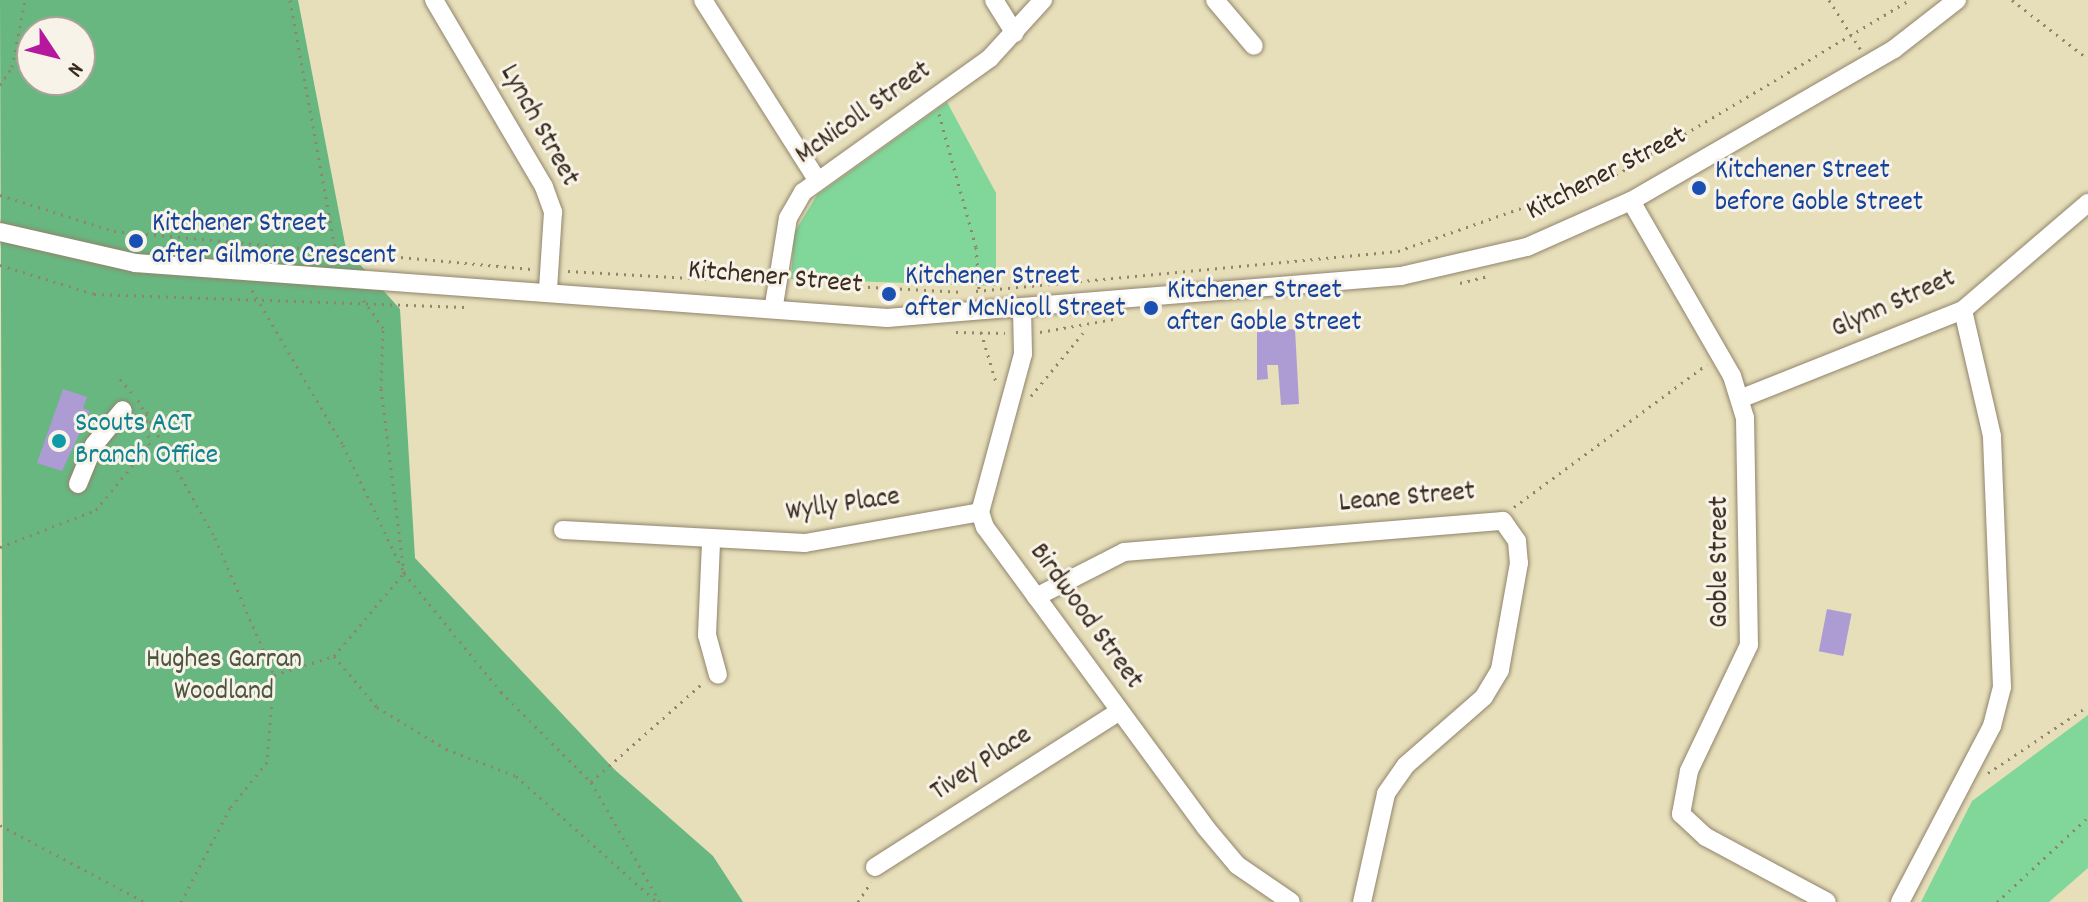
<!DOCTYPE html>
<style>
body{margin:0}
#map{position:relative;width:2088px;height:902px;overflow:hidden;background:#e7dfba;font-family:Dekko,sans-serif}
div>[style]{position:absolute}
.green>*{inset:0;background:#81d699}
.forest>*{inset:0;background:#68b781}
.building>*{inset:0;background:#ad9bd3;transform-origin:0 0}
.path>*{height:3px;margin-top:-1.5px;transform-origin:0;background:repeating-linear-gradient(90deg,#91846c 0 2px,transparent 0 8px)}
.roads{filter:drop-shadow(0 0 2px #91846c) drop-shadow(0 0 2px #91846c)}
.minor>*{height:18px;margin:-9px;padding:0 9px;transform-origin:9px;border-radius:9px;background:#fff}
.dots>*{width:22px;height:22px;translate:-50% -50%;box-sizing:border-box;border:4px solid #f7f3e8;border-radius:50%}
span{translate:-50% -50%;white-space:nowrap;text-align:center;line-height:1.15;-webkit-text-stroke:6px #f7f3e8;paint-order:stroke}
.street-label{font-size:28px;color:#3b2a1e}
.transit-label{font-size:28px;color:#164399}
.left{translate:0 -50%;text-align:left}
.culture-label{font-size:28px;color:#0d838f}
.park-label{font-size:28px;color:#4c553d}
.north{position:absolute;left:16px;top:16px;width:80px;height:80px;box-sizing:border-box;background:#f7f3e8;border:2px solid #aca397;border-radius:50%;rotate:125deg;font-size:22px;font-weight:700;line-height:32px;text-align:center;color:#3b2a1e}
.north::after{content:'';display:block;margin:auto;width:28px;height:36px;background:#b5179e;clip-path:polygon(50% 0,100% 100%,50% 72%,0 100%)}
</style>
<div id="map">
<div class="green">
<div style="clip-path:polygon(947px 102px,996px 193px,996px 286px,791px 279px,794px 233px,817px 195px)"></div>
<div style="clip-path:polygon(2088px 715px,2088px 868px,2049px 902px,1921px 902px,1972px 801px)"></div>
</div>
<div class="forest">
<div style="clip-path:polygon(evenodd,0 0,298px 0,346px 249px,400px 309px,415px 558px,615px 770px,713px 856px,743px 902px,3px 902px,0 0,32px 32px,80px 32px,80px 80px,32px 80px,32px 32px)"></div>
</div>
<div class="building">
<div style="clip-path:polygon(1295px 329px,1299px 404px,1281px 405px,1278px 365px,1267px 365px,1268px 379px,1257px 380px,1257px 331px)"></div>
<div style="clip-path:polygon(63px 389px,87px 397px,83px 408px,90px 411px,62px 471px,37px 463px)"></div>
<div style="left:1827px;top:609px;width:25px;height:43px;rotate:11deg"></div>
</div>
<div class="path">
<div style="left:290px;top:0;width:256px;rotate:79.7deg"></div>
<div style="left:1829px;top:0;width:59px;rotate:57.4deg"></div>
<div style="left:2012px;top:0;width:96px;rotate:37.8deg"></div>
<div style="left:0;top:85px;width:22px;rotate:-56deg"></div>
<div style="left:12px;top:67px;width:68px;rotate:-79deg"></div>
<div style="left:939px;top:114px;width:138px;rotate:74.5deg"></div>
<div style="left:976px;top:247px;width:42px;rotate:85.9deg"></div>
<div style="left:0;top:195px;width:120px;rotate:17.5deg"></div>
<div style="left:114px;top:231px;width:421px;rotate:5.2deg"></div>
<div style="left:0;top:265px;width:98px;rotate:17.1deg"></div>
<div style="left:94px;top:294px;width:371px;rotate:2deg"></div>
<div style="left:568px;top:271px;width:193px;rotate:3.3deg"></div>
<div style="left:796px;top:283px;width:168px;rotate:3.1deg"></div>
<div style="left:1460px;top:283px;width:29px;rotate:-14deg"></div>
<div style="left:252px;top:290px;width:180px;rotate:59.6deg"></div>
<div style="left:343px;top:445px;width:142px;rotate:64.5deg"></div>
<div style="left:404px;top:573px;width:154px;rotate:50.8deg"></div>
<div style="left:501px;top:692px;width:127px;rotate:45deg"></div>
<div style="left:591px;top:782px;width:138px;rotate:60.1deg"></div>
<div style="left:976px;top:291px;width:424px;rotate:-5.4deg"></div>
<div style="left:1398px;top:251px;width:231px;rotate:-19.2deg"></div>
<div style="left:1616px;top:175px;width:341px;rotate:-30.8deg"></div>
<div style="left:956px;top:332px;width:49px;rotate:1.2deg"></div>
<div style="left:981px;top:332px;width:52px;rotate:73.3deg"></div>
<div style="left:1040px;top:332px;width:80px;rotate:-10deg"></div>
<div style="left:120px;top:379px;width:20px;rotate:49deg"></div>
<div style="left:1031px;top:396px;width:88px;rotate:-50.5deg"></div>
<div style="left:138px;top:400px;width:158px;rotate:60.8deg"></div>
<div style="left:215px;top:538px;width:149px;rotate:66.7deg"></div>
<div style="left:274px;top:675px;width:87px;rotate:94.6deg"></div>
<div style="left:267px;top:762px;width:59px;rotate:128.8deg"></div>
<div style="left:230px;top:808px;width:106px;rotate:117.5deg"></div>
<div style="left:1514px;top:507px;width:240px;rotate:-36.5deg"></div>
<div style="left:0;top:547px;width:103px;rotate:-21.1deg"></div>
<div style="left:96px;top:510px;width:84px;rotate:-50.8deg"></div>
<div style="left:149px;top:445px;width:34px;rotate:-93deg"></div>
<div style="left:334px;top:656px;width:67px;rotate:49.9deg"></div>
<div style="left:377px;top:707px;width:81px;rotate:31.3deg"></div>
<div style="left:446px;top:749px;width:75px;rotate:21.1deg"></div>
<div style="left:516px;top:776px;width:189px;rotate:41.8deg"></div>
<div style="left:274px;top:675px;width:63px;rotate:-17.6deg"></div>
<div style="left:334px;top:656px;width:109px;rotate:-49.9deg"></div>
<div style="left:404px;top:573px;width:186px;rotate:-97.1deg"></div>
<div style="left:381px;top:388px;width:60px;rotate:-88.1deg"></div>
<div style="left:383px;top:328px;width:38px;rotate:-125deg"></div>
<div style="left:1988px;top:773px;width:120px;rotate:-33.8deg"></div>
<div style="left:591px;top:782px;width:151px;rotate:-41.5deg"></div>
<div style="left:0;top:825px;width:164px;rotate:28deg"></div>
<div style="left:858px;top:902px;width:24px;rotate:-57deg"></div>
<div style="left:1997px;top:902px;width:125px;rotate:-43deg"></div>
</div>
<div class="roads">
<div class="minor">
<div style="left:434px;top:0;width:217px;rotate:59.5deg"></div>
<div style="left:544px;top:187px;width:27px;rotate:70deg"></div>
<div style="left:553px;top:212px;width:77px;rotate:93.7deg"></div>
<div style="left:703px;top:0;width:211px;rotate:57.6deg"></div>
<div style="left:994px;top:0;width:39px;rotate:58deg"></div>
<div style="left:1215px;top:0;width:60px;rotate:49.7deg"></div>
<div style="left:1631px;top:201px;width:202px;rotate:60deg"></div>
<div style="left:1732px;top:376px;width:44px;rotate:72.8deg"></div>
<div style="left:1745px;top:418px;width:227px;rotate:89deg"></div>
<div style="left:1749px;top:645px;width:140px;rotate:115.5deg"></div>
<div style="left:1689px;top:771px;width:44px;rotate:100.5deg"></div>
<div style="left:1681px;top:814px;width:34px;rotate:43deg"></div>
<div style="left:1706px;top:837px;width:137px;rotate:28.2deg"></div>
<div style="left:0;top:232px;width:139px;rotate:12.9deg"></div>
<div style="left:135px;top:263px;width:754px;rotate:4.18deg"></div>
<div style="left:887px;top:318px;width:516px;rotate:-4.67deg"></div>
<div style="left:1401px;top:276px;width:129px;rotate:-13deg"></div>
<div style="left:1527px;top:247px;width:114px;rotate:-23.9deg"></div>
<div style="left:1631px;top:201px;width:304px;rotate:-30deg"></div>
<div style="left:1894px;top:49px;width:80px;rotate:-37.9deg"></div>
<div style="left:774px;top:305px;width:88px;rotate:-80.9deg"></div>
<div style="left:788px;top:218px;width:30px;rotate:-60deg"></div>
<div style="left:803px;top:192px;width:230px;rotate:-35.6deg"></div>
<div style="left:990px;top:58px;width:79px;rotate:-47.6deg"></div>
<div style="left:1022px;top:309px;width:45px;rotate:88.7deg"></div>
<div style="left:1023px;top:354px;width:164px;rotate:105.2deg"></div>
<div style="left:980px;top:512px;width:16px;rotate:72deg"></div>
<div style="left:985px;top:527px;width:373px;rotate:53.7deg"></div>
<div style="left:1206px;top:828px;width:48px;rotate:50deg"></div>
<div style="left:1237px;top:865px;width:65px;rotate:34.4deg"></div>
<div style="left:1742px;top:398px;width:238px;rotate:-21.7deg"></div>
<div style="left:1963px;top:310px;width:165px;rotate:-40.6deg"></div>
<div style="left:78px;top:484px;width:42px;rotate:-67.7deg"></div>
<div style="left:94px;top:445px;width:45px;rotate:-50.4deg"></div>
<div style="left:563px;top:530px;width:242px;rotate:3.1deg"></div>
<div style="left:805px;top:543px;width:178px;rotate:-10deg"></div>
<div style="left:711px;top:543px;width:92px;rotate:92.5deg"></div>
<div style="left:707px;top:635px;width:41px;rotate:74.6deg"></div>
<div style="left:1036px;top:597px;width:99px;rotate:-27.1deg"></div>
<div style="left:1124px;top:552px;width:380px;rotate:-4.7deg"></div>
<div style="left:1503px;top:521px;width:24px;rotate:55deg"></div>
<div style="left:1517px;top:541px;width:22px;rotate:85deg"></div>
<div style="left:1519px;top:563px;width:109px;rotate:100.1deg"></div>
<div style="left:1500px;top:670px;width:31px;rotate:121deg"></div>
<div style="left:1484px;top:697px;width:103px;rotate:138.9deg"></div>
<div style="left:1406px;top:765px;width:35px;rotate:125deg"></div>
<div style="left:1386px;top:794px;width:111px;rotate:102.5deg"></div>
<div style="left:875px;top:867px;width:290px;rotate:-32.5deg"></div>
<div style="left:1900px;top:902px;width:199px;rotate:-62.4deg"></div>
<div style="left:1992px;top:726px;width:40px;rotate:-75.6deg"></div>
<div style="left:2002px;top:687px;width:251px;rotate:-92.3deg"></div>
<div style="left:1992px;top:436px;width:129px;rotate:-103deg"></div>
</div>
</div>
<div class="dots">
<div style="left:1699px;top:188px;background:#1a4fb4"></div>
<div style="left:136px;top:241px;background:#1a4fb4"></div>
<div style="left:889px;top:294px;background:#1a4fb4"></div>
<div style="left:1151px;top:308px;background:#1a4fb4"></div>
<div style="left:59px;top:441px;background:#0f9aa8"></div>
</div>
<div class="street-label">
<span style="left:864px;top:114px;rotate:-35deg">McNicoll Street</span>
<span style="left:538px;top:126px;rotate:61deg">Lynch Street</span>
<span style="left:1607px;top:175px;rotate:-27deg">Kitchener Street</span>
<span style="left:775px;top:279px;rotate:5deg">Kitchener Street</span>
<span style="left:1894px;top:305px;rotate:-24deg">Glynn Street</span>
<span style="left:1407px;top:499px;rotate:-5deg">Leane Street</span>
<span style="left:843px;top:506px;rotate:-8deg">Wylly Place</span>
<span style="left:1721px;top:562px;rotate:-90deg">Goble Street</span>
<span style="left:1085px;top:617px;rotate:54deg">Birdwood Street</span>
<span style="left:982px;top:765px;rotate:-33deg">Tivey Place</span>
</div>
<div class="transit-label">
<span class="left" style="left:1715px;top:188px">Kitchener Street<br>before Goble Street</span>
<span class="left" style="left:152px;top:241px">Kitchener Street<br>after Gilmore Crescent</span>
<span class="left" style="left:905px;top:294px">Kitchener Street<br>after McNicoll Street</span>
<span class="left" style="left:1167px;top:308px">Kitchener Street<br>after Goble Street</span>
</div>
<div class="culture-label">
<span class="left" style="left:75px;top:441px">Scouts ACT<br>Branch Office</span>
</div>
<div class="park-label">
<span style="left:224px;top:677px">Hughes Garran<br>Woodland</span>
</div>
<div class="north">N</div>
</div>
